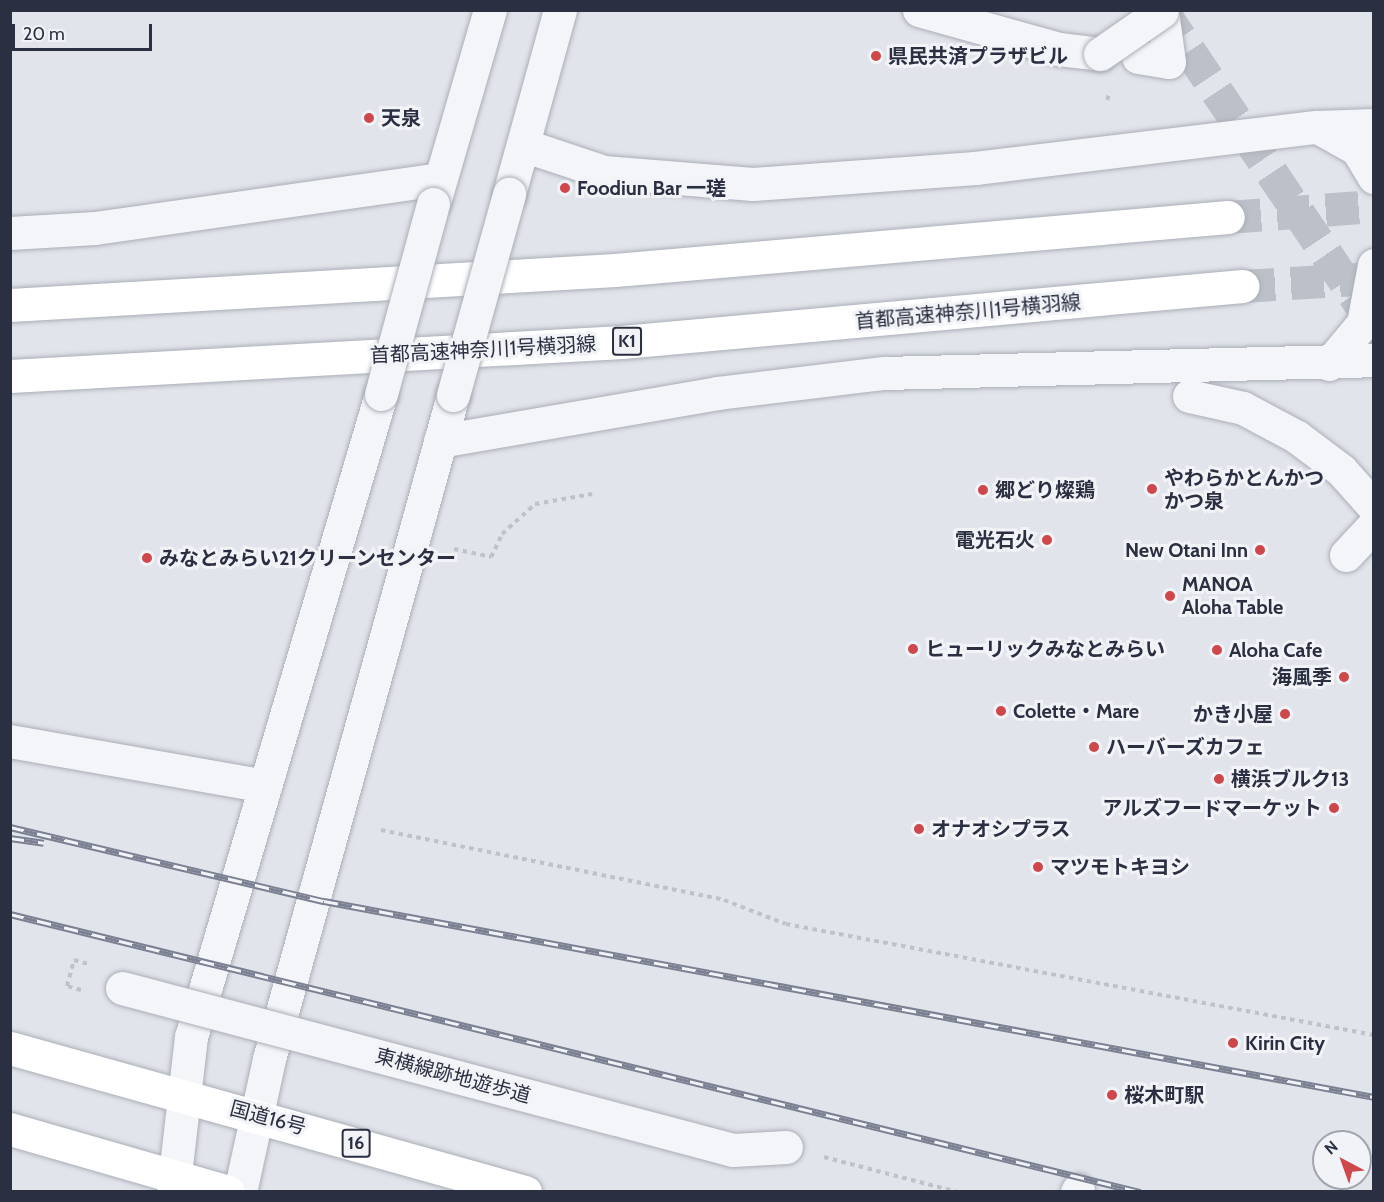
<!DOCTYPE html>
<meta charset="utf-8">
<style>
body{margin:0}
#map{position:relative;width:1384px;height:1202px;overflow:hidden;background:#e1e4ea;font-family:Cabin,"Noto Sans JP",sans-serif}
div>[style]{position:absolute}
.minor-tunnel>*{height:33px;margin-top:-16.5px;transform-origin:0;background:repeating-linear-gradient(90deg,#bcc0c8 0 33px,transparent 0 49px)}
.highway-tunnel>*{height:33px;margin-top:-16.5px;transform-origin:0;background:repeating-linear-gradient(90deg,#bcc0c8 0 33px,transparent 0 49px)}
.path>*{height:4px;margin-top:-2px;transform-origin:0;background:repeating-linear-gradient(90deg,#bfc2c9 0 4.5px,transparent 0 9px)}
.roads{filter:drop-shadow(0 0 2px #aaaeb8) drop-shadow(0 0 2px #aaaeb8)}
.minor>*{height:33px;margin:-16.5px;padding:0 16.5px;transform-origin:16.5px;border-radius:16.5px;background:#f4f5f8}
.highway>*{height:33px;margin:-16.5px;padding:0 16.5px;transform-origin:16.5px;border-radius:16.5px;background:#fff}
.rail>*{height:7px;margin-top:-3.5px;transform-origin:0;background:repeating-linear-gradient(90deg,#f1f3f7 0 14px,#7b8193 0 28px);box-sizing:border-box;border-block:2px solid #7b8193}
.bridges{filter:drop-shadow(0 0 2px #aaaeb8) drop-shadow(0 0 2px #aaaeb8)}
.minor-bridge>*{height:33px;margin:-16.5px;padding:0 16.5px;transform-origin:16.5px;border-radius:16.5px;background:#f4f5f8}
.dots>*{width:16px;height:16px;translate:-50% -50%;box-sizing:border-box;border:3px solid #f1f3f7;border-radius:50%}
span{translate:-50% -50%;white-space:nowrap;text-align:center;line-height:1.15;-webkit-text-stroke:6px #f1f3f7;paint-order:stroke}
.shield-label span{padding:2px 4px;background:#f1f3f7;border:2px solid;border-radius:4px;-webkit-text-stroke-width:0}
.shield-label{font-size:18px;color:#2a2f42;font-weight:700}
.poi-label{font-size:20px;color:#2a2f42;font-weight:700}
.left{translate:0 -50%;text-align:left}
.right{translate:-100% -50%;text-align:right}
.street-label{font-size:20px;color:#2a2f42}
.frame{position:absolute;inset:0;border:12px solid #2a2f42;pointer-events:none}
.north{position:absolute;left:1312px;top:1130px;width:60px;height:60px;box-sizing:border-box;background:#f1f3f7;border:2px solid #a1a5af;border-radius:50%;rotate:319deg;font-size:16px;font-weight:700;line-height:24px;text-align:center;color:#2a2f42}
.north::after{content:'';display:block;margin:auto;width:21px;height:27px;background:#ce474b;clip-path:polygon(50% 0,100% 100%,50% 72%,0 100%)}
.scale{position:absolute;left:12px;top:24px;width:140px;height:27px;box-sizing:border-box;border:3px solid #2a2f42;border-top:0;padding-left:8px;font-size:18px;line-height:21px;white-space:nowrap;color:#2a2f42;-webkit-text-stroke:4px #f1f3f7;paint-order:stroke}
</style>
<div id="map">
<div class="minor-tunnel">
<div style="left:1162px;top:10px;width:379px;rotate:56deg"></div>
</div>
<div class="highway-tunnel">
<div style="left:1228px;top:217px;width:146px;rotate:-4.3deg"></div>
<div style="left:1242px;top:286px;width:132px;rotate:-3.5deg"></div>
</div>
<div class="path">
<div style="left:1107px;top:100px;width:9px;rotate:-69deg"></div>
<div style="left:454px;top:549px;width:38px;rotate:12deg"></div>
<div style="left:491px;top:557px;width:25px;rotate:-64deg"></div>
<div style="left:502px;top:534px;width:45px;rotate:-42.3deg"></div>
<div style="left:535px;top:504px;width:58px;rotate:-10deg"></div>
<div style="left:381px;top:830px;width:350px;rotate:11.5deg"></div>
<div style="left:724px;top:900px;width:66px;rotate:21.2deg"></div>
<div style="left:786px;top:924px;width:598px;rotate:10.69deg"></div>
<div style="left:81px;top:990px;width:15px;rotate:-164deg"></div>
<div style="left:67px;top:986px;width:27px;rotate:-75deg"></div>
<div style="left:74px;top:960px;width:15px;rotate:16deg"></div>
<div style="left:824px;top:1157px;width:138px;rotate:14.7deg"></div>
</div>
<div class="roads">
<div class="minor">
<div style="left:919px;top:10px;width:145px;rotate:15.6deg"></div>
<div style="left:1059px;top:49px;width:41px;rotate:7deg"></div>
<div style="left:1138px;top:57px;width:31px;rotate:9deg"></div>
<div style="left:1169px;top:62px;width:51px;rotate:-97.8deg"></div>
<div style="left:1318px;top:127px;width:45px;rotate:29.4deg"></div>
<div style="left:1357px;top:149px;width:33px;rotate:59deg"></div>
<div style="left:523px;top:145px;width:85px;rotate:18.4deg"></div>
<div style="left:604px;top:172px;width:149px;rotate:4.6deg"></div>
<div style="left:753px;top:184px;width:223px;rotate:-4.1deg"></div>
<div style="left:975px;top:168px;width:343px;rotate:-6.9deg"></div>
<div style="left:1316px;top:127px;width:58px;rotate:-2deg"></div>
<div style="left:509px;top:194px;width:191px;rotate:-74.5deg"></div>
<div style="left:435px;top:199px;width:197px;rotate:-73.8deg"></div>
<div style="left:10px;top:233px;width:85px;rotate:-3.4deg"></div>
<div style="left:95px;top:228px;width:348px;rotate:-8.1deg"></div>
<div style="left:1329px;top:364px;width:53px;rotate:-50.3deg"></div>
<div style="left:1363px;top:323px;width:59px;rotate:-79.3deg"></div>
<div style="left:1189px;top:396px;width:55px;rotate:12.5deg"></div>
<div style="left:1243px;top:408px;width:61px;rotate:28.2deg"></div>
<div style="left:1297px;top:437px;width:55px;rotate:36.9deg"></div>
<div style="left:1341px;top:470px;width:50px;rotate:48.3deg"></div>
<div style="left:440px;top:441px;width:282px;rotate:-9.8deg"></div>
<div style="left:718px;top:393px;width:167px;rotate:-6.9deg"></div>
<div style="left:884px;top:373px;width:490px;rotate:-1.5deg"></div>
<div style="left:1346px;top:555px;width:41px;rotate:-47deg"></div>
<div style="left:10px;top:741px;width:259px;rotate:10deg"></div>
<div style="left:173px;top:1192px;width:156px;rotate:-83.4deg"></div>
<div style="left:191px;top:1037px;width:670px;rotate:-73.54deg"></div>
<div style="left:240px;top:1192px;width:136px;rotate:-77.7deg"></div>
<div style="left:269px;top:1059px;width:689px;rotate:-74.51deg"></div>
<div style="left:1077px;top:1192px;width:2px;rotate:-63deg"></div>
</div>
<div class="highway">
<div style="left:10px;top:305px;width:606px;rotate:-3.31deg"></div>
<div style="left:615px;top:270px;width:615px;rotate:-4.94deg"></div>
<div style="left:10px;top:376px;width:613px;rotate:-3.18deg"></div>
<div style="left:622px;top:342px;width:623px;rotate:-5.16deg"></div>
<div style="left:10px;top:1048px;width:535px;rotate:15.62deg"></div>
<div style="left:10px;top:1129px;width:227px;rotate:16.1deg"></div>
</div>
</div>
<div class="rail">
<div style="left:10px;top:827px;width:323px;rotate:13.3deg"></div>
<div style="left:324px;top:901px;width:1068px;rotate:10.57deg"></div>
<div style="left:10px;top:838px;width:34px;rotate:8deg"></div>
<div style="left:10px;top:914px;width:1164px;rotate:13.82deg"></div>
</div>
<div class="bridges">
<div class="minor-bridge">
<div style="left:1100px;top:54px;width:75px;rotate:-34.7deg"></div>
<div style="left:381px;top:394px;width:197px;rotate:-74.7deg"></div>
<div style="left:453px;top:395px;width:209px;rotate:-74.4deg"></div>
<div style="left:122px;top:988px;width:632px;rotate:14.85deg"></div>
<div style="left:733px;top:1150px;width:53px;rotate:-3.2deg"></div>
</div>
</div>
<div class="dots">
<div style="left:876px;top:56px;background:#ce474b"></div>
<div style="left:369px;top:118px;background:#ce474b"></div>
<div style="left:565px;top:188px;background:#ce474b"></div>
<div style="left:1152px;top:489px;background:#ce474b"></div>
<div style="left:983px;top:490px;background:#ce474b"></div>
<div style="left:1047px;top:540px;background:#ce474b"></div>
<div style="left:1260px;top:550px;background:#ce474b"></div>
<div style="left:147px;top:558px;background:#ce474b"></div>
<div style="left:1170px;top:596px;background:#ce474b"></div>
<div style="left:913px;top:649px;background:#ce474b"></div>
<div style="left:1217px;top:650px;background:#ce474b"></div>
<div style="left:1344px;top:677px;background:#ce474b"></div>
<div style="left:1001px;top:711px;background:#ce474b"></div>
<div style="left:1285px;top:714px;background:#ce474b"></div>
<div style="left:1094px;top:747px;background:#ce474b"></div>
<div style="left:1219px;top:779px;background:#ce474b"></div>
<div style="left:1334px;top:808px;background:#ce474b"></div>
<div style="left:919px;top:829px;background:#ce474b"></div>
<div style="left:1038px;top:867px;background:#ce474b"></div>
<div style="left:1233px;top:1043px;background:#ce474b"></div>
<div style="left:1112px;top:1095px;background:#ce474b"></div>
</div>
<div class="shield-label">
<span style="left:627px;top:341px">K1</span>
<span style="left:356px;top:1143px">16</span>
</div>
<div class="poi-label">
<span class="left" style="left:888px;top:56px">県民共済プラザビル</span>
<span class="left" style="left:381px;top:118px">天泉</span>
<span class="left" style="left:577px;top:188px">Foodiun Bar 一瑳</span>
<span class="left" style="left:1164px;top:490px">やわらかとんかつ<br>かつ泉</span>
<span class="left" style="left:995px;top:490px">郷どり燦鶏</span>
<span class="right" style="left:1035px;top:540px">電光石火</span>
<span class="right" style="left:1248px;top:550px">New Otani Inn</span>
<span class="left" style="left:159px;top:558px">みなとみらい21クリーンセンター</span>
<span class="left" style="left:1182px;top:596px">MANOA<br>Aloha Table</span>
<span class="left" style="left:925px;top:649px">ヒューリックみなとみらい</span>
<span class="left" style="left:1229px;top:650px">Aloha Cafe</span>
<span class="right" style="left:1332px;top:677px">海風季</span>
<span class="left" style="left:1013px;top:711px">Colette・Mare</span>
<span class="right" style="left:1273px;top:714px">かき小屋</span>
<span class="left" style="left:1106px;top:747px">ハーバーズカフェ</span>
<span class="left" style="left:1231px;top:779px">横浜ブルク13</span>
<span class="right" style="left:1322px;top:808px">アルズフードマーケット</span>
<span class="left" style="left:931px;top:829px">オナオシプラス</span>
<span class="left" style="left:1050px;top:867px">マツモトキヨシ</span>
<span class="left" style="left:1245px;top:1043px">Kirin City</span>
<span class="left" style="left:1124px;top:1095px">桜木町駅</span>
</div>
<div class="street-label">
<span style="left:968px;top:312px;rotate:-5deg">首都高速神奈川1号横羽線</span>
<span style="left:483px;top:350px;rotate:-3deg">首都高速神奈川1号横羽線</span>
<span style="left:453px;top:1076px;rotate:15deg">東横線跡地遊歩道</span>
<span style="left:268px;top:1118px;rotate:15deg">国道16号</span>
</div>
<div class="frame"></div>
<div class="north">N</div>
<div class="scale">20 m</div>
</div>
